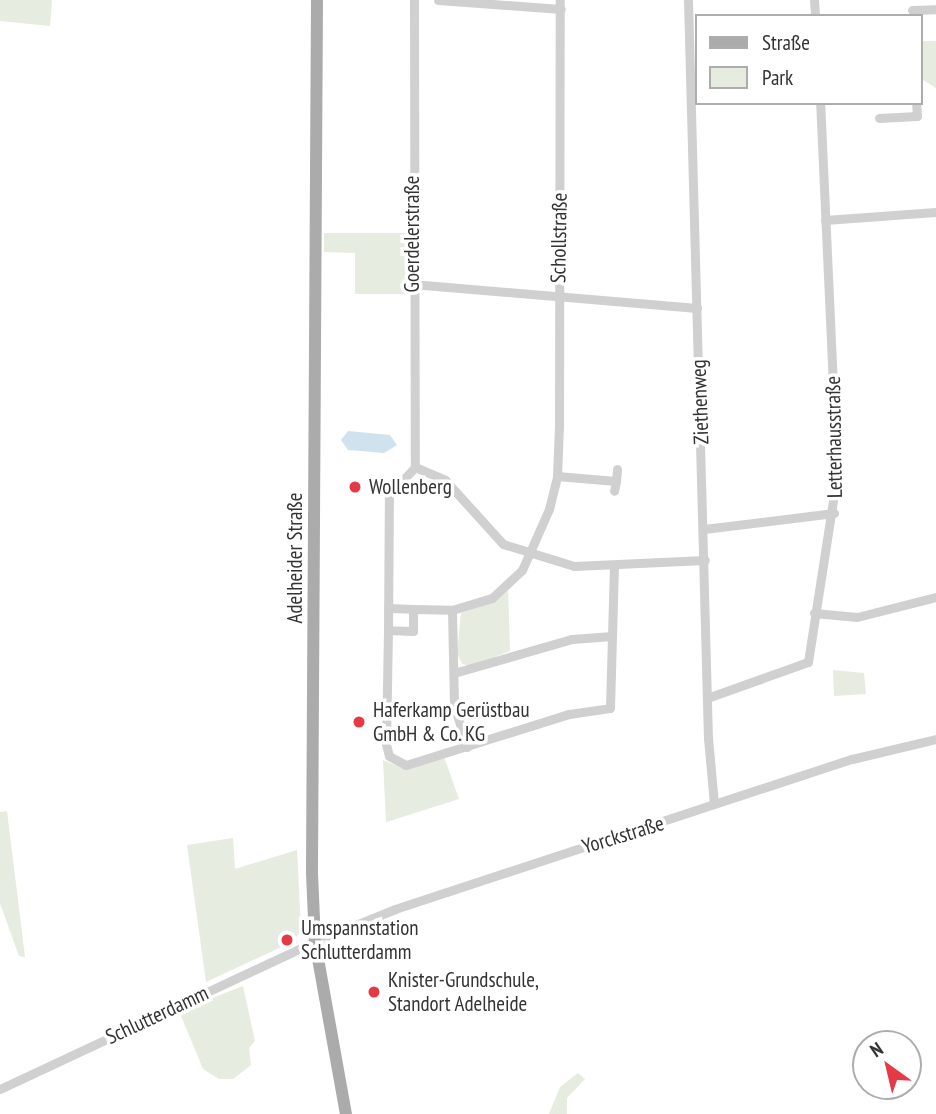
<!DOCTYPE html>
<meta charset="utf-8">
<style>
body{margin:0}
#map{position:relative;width:936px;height:1114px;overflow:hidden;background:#fff;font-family:"PT Sans Narrow",sans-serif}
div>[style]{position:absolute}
.green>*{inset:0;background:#e6ecdf}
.water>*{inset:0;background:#cfe2ee}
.minor>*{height:9px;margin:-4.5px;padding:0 4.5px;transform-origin:4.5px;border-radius:4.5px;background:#d0d0d0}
.major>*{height:12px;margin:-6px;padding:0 6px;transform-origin:6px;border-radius:6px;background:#ababab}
.dots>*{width:19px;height:19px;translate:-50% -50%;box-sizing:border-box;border:4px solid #fff;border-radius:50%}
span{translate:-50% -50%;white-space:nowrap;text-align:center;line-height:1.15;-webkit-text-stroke:7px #fff;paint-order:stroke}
.street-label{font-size:21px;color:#333}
.poi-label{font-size:21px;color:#333}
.left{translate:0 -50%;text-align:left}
.legend{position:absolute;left:695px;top:14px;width:228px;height:91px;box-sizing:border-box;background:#fff;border:2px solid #adadad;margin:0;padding:9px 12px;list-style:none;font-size:21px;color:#333}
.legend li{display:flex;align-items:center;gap:14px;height:35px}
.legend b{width:35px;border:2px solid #adadad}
.north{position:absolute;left:852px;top:1030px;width:70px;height:70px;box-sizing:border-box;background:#fff;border:2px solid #adadad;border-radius:50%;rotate:326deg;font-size:19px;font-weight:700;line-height:28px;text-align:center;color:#333}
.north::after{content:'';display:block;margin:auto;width:24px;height:32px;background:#e63946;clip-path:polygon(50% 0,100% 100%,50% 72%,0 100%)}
</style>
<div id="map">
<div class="green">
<div style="clip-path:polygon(0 0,52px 0,50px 26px,0 21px)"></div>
<div style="clip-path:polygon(920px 41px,936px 41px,936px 88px,920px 78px)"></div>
<div style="clip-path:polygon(324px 233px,406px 233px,405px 294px,355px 294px,355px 253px,324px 252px)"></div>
<div style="clip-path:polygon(508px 587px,510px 651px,472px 666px,462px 664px,457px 653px,461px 613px,492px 602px)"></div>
<div style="clip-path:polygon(833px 670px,864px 673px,866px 694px,834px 696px)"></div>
<div style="clip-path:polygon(444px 757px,459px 799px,386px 822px,383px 760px,405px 769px)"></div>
<div style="clip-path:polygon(7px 811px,25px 957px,19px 956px,0 903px,0 812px)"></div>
<div style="clip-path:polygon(233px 838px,235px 869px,297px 850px,301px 930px,294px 941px,206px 982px,187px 845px)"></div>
<div style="clip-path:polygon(243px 986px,255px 1041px,249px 1048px,251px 1065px,233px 1079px,219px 1079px,203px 1069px,179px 1011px)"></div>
<div style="clip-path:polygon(578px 1073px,585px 1079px,567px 1098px,567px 1114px,549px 1114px,560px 1087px)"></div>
</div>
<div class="water">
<div style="clip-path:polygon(348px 431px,390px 435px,397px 445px,384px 453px,348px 450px,341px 440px)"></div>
</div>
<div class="minor">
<div style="left:414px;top:0;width:467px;rotate:89.9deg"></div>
<div style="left:438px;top:0;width:123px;rotate:4.2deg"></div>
<div style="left:688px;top:0;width:738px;rotate:88.45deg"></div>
<div style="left:708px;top:738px;width:66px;rotate:84.8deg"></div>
<div style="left:814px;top:0;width:16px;rotate:86deg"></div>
<div style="left:912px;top:10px;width:24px;rotate:-2deg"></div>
<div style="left:879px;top:118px;width:38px;rotate:-3deg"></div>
<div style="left:917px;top:116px;width:13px;rotate:-94deg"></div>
<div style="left:825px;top:220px;width:111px;rotate:-4.1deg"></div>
<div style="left:412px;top:284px;width:286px;rotate:4.8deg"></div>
<div style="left:557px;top:476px;width:59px;rotate:4.8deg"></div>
<div style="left:616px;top:481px;width:10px;rotate:101deg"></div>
<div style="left:616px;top:481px;width:12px;rotate:-85deg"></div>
<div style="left:704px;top:529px;width:131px;rotate:-7deg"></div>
<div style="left:388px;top:608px;width:25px;rotate:2deg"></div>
<div style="left:413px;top:609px;width:22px;rotate:90deg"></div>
<div style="left:413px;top:631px;width:25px;rotate:-178deg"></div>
<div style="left:388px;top:630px;width:135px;rotate:-89.6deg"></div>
<div style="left:389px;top:495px;width:38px;rotate:-47deg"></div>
<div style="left:415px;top:467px;width:33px;rotate:23deg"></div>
<div style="left:445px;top:480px;width:86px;rotate:47.8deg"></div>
<div style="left:503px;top:544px;width:30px;rotate:17deg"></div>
<div style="left:532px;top:553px;width:44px;rotate:17.2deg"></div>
<div style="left:574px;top:566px;width:131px;rotate:-2.6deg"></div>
<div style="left:413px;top:609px;width:39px;rotate:1deg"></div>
<div style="left:452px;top:610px;width:42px;rotate:-16.7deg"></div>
<div style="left:492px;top:598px;width:41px;rotate:-43deg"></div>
<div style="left:522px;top:570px;width:67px;rotate:-66.1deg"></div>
<div style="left:549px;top:509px;width:34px;rotate:-76deg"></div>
<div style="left:557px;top:476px;width:49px;rotate:-87.7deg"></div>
<div style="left:559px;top:427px;width:427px;rotate:-89.9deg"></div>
<div style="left:452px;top:610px;width:95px;rotate:88.8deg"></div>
<div style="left:454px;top:705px;width:44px;rotate:72.8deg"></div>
<div style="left:814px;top:613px;width:43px;rotate:5.3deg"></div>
<div style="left:857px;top:617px;width:81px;rotate:-14.2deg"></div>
<div style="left:388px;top:630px;width:114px;rotate:91deg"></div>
<div style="left:386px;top:744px;width:12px;rotate:76deg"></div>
<div style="left:389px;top:756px;width:19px;rotate:28deg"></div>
<div style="left:406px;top:765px;width:171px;rotate:-17.4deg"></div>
<div style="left:569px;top:714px;width:41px;rotate:-8.3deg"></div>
<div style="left:610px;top:708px;width:143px;rotate:-88.4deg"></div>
<div style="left:454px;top:673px;width:123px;rotate:-16.1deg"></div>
<div style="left:572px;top:639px;width:40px;rotate:-4.3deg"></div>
<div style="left:707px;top:698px;width:107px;rotate:-19.6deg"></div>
<div style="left:808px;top:662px;width:190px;rotate:-81.2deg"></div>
<div style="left:837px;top:474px;width:371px;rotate:-92.6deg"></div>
<div style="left:0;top:1089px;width:341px;rotate:-25.1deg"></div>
<div style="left:309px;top:944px;width:93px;rotate:-22.1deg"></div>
<div style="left:395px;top:909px;width:481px;rotate:-18.2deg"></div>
<div style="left:852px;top:759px;width:86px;rotate:-13.4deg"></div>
</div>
<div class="major">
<div style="left:317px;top:0;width:873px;rotate:90.33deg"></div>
<div style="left:312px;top:873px;width:69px;rotate:87.5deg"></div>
<div style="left:315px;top:942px;width:175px;rotate:79.8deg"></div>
</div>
<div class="dots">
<div style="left:355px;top:487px;background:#e63946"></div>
<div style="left:359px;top:722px;background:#e63946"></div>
<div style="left:287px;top:940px;background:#e63946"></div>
<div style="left:374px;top:992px;background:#e63946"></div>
</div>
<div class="street-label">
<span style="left:412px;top:234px;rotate:-90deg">Goerdelerstraße</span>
<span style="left:559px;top:238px;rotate:-89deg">Schollstraße</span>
<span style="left:700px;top:402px;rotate:-92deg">Ziethenweg</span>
<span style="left:834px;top:437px;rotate:-91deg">Letterhausstraße</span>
<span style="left:295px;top:558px;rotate:-90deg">Adelheider Straße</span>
<span style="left:623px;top:835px;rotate:-17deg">Yorckstraße</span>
<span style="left:157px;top:1015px;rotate:-25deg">Schlutterdamm</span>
</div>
<div class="poi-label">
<span class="left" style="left:369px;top:487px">Wollenberg</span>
<span class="left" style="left:373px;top:722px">Haferkamp Gerüstbau<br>GmbH &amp; Co. KG</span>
<span class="left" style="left:301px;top:940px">Umspannstation<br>Schlutterdamm</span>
<span class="left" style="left:388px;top:992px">Knister-Grundschule,<br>Standort Adelheide</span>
</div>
<ul class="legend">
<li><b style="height:9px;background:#ababab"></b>Straße</li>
<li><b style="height:19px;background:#e6ecdf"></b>Park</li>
</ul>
<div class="north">N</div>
</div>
